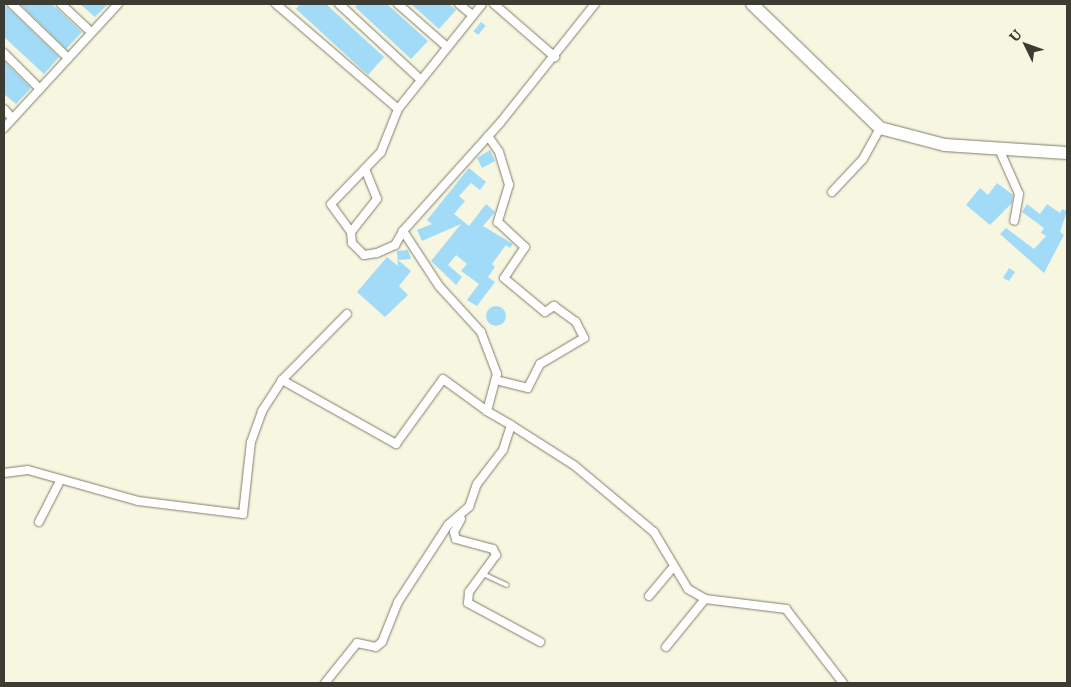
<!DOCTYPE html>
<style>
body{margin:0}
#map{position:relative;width:1071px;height:687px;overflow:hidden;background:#f7f6e0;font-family:Literata,serif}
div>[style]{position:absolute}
.building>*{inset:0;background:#a1dbf8;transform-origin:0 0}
.round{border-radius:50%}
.roads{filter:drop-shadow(0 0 1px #7e7e6a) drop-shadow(0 0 1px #7e7e6a)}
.lane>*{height:4px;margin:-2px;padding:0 2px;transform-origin:2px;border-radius:2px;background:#fff}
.street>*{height:8px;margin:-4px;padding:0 4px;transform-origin:4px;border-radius:4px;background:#fff}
.primary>*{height:12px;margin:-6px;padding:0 6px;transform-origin:6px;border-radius:6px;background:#fff}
span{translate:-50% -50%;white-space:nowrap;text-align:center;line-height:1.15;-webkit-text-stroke:5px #f7f6e0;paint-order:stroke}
.frame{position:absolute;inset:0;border:5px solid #3c3c33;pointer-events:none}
.north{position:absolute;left:1001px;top:20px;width:50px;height:50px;-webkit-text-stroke:4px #f7f6e0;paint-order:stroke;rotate:312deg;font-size:14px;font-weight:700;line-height:20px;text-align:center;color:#3c3c33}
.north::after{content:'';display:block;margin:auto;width:18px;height:22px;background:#3c3c33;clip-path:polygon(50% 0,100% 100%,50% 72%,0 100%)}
</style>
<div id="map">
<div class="building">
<div style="clip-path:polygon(4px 4px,59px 57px,44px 74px,4px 37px)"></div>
<div style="clip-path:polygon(20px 4px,52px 4px,82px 32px,66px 49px)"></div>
<div style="clip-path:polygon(80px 4px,108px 4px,95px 17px)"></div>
<div style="clip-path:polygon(300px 4px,326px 4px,384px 57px,368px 75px,296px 9px)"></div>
<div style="clip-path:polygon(358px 4px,387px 4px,428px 41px,411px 59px,355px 7px)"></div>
<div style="clip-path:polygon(411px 4px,449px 4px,456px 10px,439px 29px)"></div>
<div style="left:481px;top:22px;width:6px;height:12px;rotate:39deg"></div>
<div style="clip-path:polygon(4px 61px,31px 88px,16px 104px,4px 94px)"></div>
<div style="clip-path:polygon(490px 150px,495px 161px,482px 168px,477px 158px)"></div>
<div style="clip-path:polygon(469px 168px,486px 182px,480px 190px,471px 183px,459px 196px,465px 201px,454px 214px,469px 226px,486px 204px,495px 212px,483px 226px,513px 244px,510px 248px,506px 245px,492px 264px,495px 267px,488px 277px,495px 282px,477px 306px,467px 300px,479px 284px,461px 271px,467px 264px,456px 255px,448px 265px,462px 277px,456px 285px,431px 261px,461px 224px,422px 241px,417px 230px,432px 224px,427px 220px)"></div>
<div style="clip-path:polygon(997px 183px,1013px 195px,1012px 203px,990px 225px,966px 205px,980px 188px,988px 195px)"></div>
<div style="clip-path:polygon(1027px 204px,1040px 214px,1047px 204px,1060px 213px,1062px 209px,1067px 211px,1060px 232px,1064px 235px,1044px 273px,1000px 234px,1006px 228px,1034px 249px,1046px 236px,1041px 233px,1044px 228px,1022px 212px)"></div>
<div style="clip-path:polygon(408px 250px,411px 259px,398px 260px,411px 271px,399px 286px,408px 295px,385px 317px,357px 292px,387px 257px,398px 266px,397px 251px)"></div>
<div style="clip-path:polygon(1009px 268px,1015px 272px,1009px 281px,1003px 278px)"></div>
<div class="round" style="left:486px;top:306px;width:20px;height:20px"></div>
</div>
<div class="roads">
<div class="lane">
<div style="left:483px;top:574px;width:26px;rotate:25deg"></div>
</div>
<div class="street">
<div style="left:12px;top:4px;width:78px;rotate:44deg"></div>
<div style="left:61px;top:4px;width:41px;rotate:43deg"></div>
<div style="left:276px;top:4px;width:161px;rotate:40.7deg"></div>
<div style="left:398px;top:109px;width:134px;rotate:-51.3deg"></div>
<div style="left:339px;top:4px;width:110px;rotate:42.8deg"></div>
<div style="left:398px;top:4px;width:64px;rotate:41.2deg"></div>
<div style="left:459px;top:4px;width:17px;rotate:40deg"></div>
<div style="left:494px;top:4px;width:81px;rotate:41deg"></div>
<div style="left:4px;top:53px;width:51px;rotate:45deg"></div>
<div style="left:4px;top:109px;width:12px;rotate:48deg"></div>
<div style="left:4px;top:128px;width:168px;rotate:-47.4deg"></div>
<div style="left:488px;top:136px;width:19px;rotate:55deg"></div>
<div style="left:499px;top:152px;width:34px;rotate:73deg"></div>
<div style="left:509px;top:185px;width:39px;rotate:107deg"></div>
<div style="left:498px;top:222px;width:37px;rotate:43deg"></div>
<div style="left:525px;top:247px;width:37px;rotate:124deg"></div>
<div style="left:504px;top:278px;width:53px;rotate:39.7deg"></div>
<div style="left:545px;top:312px;width:11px;rotate:-34deg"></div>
<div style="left:554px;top:306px;width:27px;rotate:36deg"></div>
<div style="left:576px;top:322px;width:18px;rotate:63deg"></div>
<div style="left:584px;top:338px;width:51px;rotate:149.4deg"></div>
<div style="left:540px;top:364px;width:27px;rotate:117deg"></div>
<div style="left:528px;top:388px;width:32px;rotate:-166deg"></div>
<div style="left:999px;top:149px;width:49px;rotate:66deg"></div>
<div style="left:1019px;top:194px;width:27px;rotate:100deg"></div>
<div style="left:365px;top:169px;width:32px;rotate:68deg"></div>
<div style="left:377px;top:199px;width:42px;rotate:128.2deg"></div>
<div style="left:351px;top:232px;width:11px;rotate:85deg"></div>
<div style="left:352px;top:243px;width:17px;rotate:45deg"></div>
<div style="left:364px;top:255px;width:13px;rotate:-9deg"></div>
<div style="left:377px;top:253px;width:20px;rotate:-24deg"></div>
<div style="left:395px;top:245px;width:16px;rotate:-60deg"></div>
<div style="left:832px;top:192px;width:45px;rotate:-46.8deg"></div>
<div style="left:863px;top:159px;width:35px;rotate:-61deg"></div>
<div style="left:351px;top:232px;width:34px;rotate:-126deg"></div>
<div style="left:331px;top:204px;width:72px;rotate:-46.1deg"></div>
<div style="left:381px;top:152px;width:46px;rotate:-68.4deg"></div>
<div style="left:347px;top:314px;width:93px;rotate:134.6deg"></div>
<div style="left:282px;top:380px;width:131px;rotate:29.3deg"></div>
<div style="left:396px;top:444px;width:80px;rotate:-54.1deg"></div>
<div style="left:443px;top:379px;width:54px;rotate:36deg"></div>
<div style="left:511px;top:425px;width:76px;rotate:32.6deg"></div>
<div style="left:575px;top:466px;width:103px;rotate:39.9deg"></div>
<div style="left:654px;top:532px;width:66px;rotate:59.2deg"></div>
<div style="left:688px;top:589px;width:20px;rotate:30deg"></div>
<div style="left:705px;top:599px;width:82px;rotate:7deg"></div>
<div style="left:786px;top:609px;width:93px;rotate:52.4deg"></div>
<div style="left:4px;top:473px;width:24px;rotate:-7deg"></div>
<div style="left:28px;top:470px;width:114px;rotate:15.7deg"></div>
<div style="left:138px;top:501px;width:106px;rotate:7.1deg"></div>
<div style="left:243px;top:514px;width:72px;rotate:-83.7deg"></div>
<div style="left:251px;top:442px;width:33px;rotate:-70deg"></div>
<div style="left:262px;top:411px;width:37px;rotate:-57deg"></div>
<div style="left:461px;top:519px;width:15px;rotate:118deg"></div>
<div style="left:454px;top:532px;width:7px;rotate:74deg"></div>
<div style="left:456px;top:539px;width:38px;rotate:15deg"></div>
<div style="left:493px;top:549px;width:7px;rotate:63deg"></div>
<div style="left:496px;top:555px;width:46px;rotate:126.1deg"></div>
<div style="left:469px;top:592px;width:11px;rotate:95deg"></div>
<div style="left:468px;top:603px;width:82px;rotate:28.4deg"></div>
<div style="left:39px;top:522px;width:46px;rotate:-62.9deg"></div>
<div style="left:649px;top:596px;width:35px;rotate:-50deg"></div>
<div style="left:666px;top:647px;width:62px;rotate:-50.9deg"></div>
<div style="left:325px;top:683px;width:51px;rotate:-51.3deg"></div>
<div style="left:357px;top:643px;width:19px;rotate:12deg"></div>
<div style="left:376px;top:647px;width:8px;rotate:-40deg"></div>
<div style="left:382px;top:642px;width:43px;rotate:-68.2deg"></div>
<div style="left:398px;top:602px;width:92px;rotate:-57deg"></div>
<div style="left:448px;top:525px;width:28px;rotate:-41deg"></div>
<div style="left:469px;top:507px;width:24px;rotate:-71deg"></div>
<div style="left:477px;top:484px;width:43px;rotate:-52.6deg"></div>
<div style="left:503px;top:450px;width:26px;rotate:-72deg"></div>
<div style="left:511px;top:425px;width:28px;rotate:-150deg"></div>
<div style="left:487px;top:411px;width:38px;rotate:-75deg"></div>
<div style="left:497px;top:374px;width:45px;rotate:-110.9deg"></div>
<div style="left:481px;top:332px;width:62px;rotate:-132.4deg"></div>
<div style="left:439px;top:286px;width:66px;rotate:-123.2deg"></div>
<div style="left:403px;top:231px;width:145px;rotate:-48.1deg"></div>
<div style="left:500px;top:123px;width:152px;rotate:-51.4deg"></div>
</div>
<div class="primary">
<div style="left:752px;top:4px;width:178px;rotate:44.1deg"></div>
<div style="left:880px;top:128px;width:67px;rotate:14.7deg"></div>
<div style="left:945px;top:145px;width:122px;rotate:3.8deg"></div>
</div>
</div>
<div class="frame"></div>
<div class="north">U</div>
</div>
